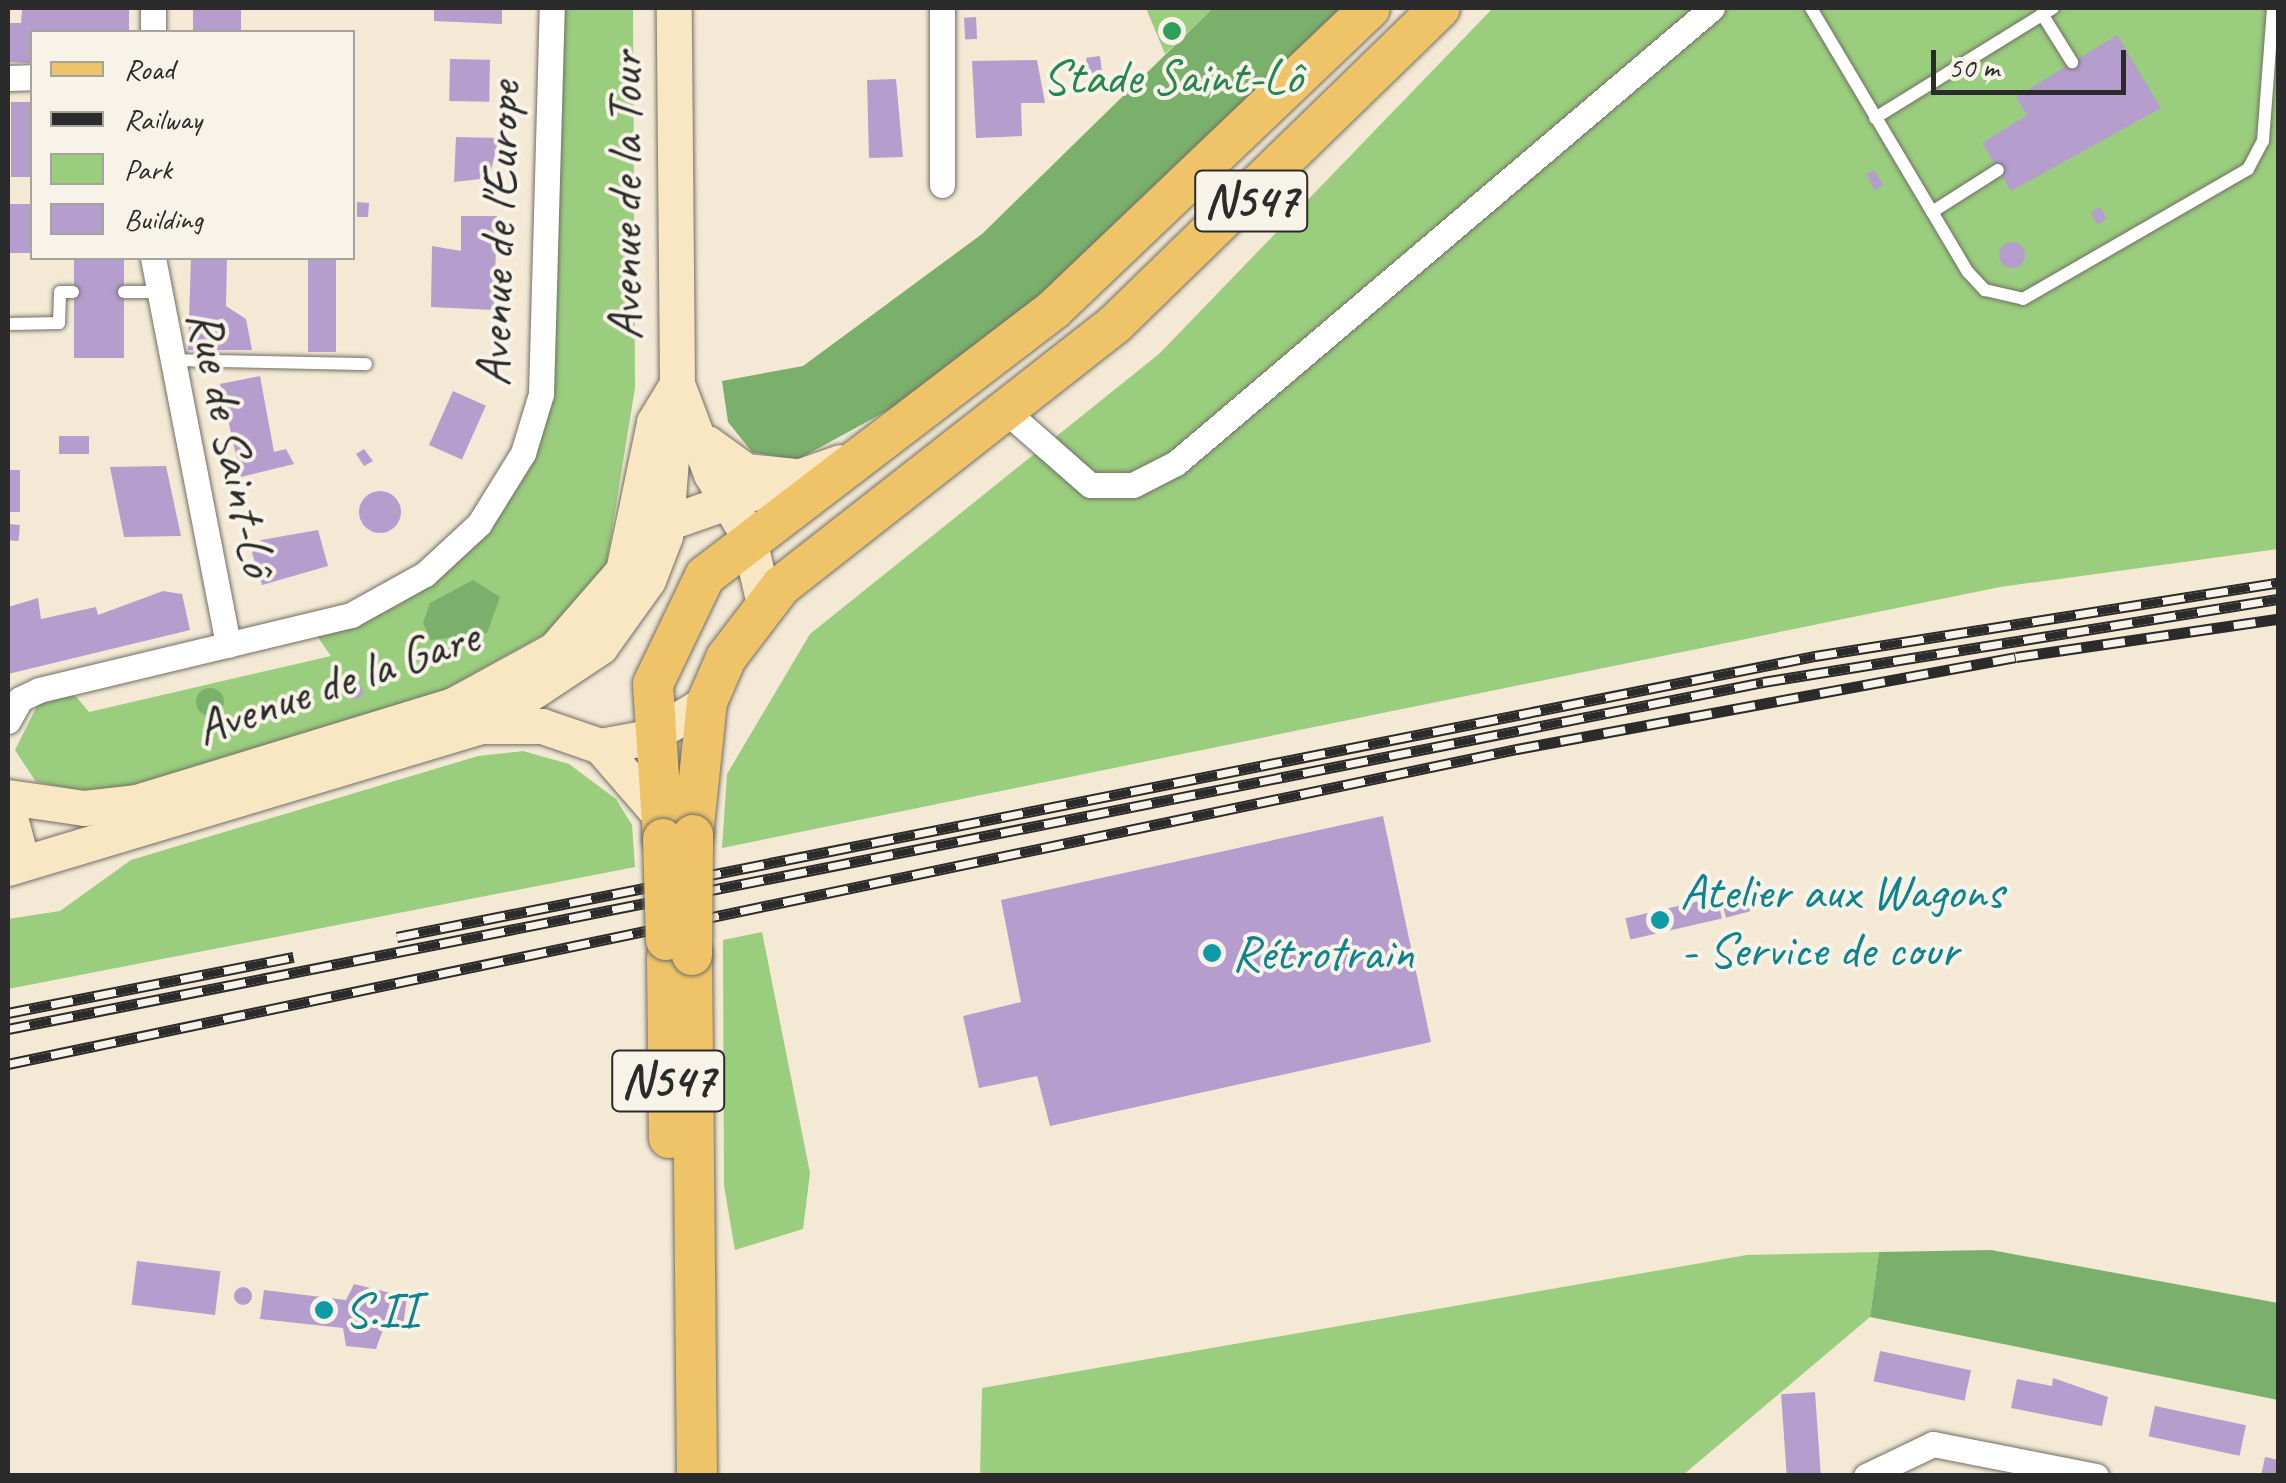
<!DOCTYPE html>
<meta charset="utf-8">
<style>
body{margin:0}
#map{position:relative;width:2286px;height:1483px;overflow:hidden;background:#f3e9d4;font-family:Caveat,sans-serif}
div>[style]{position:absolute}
.green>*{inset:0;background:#9acd7d}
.forest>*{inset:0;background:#7bb06c}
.round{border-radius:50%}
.building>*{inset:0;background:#b59ecd;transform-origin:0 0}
.roads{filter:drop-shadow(0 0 2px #716e66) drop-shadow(0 0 2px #716e66)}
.lane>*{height:12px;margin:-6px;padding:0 6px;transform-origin:6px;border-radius:6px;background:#fff}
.street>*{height:25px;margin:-12.5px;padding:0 12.5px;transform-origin:12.5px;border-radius:12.5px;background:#fff}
.secondary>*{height:35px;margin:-17.5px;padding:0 17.5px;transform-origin:17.5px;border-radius:17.5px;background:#f9e7c3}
.primary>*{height:40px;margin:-20px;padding:0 20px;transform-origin:20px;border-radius:20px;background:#efc469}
.rail>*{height:11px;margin-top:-5.5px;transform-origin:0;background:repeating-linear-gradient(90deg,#f7f3e8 0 22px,#2b2b2b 0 44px);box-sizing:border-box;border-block:2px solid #2b2b2b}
.bridges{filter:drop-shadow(0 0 2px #716e66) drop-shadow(0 0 2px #716e66)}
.primary-bridge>*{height:40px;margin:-20px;padding:0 20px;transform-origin:20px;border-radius:20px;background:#efc469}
.dots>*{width:28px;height:28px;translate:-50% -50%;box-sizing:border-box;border:5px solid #f7f3e8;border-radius:50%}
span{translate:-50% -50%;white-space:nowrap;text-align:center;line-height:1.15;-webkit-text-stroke:8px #f7f3e8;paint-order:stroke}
.shield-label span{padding:2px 8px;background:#f7f3e8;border:2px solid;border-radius:8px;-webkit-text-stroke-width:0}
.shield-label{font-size:48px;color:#2b2b2b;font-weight:700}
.leisure-label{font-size:50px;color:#27864d}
.street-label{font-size:50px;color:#2b2b2b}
.culture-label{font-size:50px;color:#0d838f}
.left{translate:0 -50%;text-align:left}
.frame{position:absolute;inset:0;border:10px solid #2b2b2b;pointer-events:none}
.legend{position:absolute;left:30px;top:30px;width:325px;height:230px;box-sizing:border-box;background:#f7f3e8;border:2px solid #a5a39c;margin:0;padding:12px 18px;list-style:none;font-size:30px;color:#2b2b2b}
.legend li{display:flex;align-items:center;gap:20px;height:50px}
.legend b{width:50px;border:2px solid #a5a39c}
.scale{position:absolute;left:1931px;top:50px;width:195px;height:45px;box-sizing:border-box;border:5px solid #2b2b2b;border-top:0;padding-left:12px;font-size:30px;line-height:35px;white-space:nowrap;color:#2b2b2b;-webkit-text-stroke:8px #f7f3e8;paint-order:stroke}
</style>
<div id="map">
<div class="green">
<div style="clip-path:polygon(563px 8px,633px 8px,635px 388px,606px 567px,552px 630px,435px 695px,139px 786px,94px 793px,36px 782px,15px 750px,38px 704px,73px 693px,89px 712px,331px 656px,317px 636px,424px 589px,505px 509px,553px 389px)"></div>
<div style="clip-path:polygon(1146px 8px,1213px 8px,1165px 54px)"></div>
<div style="clip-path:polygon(1493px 8px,2278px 8px,2278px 549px,2000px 587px,722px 848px,727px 774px,810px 634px,1159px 354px)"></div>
<div style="clip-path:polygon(523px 751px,569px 764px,616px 799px,632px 825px,635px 867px,8px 989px,8px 919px,60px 911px,131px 860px,478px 756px)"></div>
<div style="clip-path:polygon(762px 932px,810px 1173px,803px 1229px,735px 1250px,724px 1186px,723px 940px)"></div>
<div style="clip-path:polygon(1879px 1252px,1870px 1317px,1683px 1475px,980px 1476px,982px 1388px,1747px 1255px)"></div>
</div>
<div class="forest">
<div style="clip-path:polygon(1213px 8px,1343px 8px,1057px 283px,914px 396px,797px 460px,752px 452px,728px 422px,722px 381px,803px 366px,982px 234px)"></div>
<div style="clip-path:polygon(473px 580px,500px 597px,487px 633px,431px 640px,423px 623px,430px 603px)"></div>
<div class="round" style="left:196px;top:688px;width:28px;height:28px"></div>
<div style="clip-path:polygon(1991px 1250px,2278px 1303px,2278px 1400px,1870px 1317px,1879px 1252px)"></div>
</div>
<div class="building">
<div style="left:193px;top:8px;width:48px;height:24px"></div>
<div style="clip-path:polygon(434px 8px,502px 8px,502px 24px,434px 21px)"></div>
<div style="clip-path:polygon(22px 10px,129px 10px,129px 32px,32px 32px,32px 63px,8px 62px,8px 23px,21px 23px)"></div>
<div style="left:976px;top:17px;width:22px;height:12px;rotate:87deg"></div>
<div style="clip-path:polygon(2117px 35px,2161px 108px,2011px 191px,1982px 143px,2027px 115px,2016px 97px)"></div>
<div style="left:1100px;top:56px;width:16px;height:14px;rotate:83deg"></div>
<div style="left:450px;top:59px;width:40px;height:42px;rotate:1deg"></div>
<div style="clip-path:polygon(1037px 60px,1045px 103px,1021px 103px,1022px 136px,976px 138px,972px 61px)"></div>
<div style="clip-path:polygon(896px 79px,903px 157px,869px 158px,867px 80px)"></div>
<div style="left:11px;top:102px;width:21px;height:75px"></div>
<div style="clip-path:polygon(456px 137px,499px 138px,489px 178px,454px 182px)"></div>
<div style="clip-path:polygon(1874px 170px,1883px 185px,1875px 191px,1866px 174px)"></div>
<div style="clip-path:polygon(357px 202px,369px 203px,368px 217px,357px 217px)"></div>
<div style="left:32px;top:204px;width:49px;height:24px;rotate:90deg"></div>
<div style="left:2100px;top:207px;width:14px;height:11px;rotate:60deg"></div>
<div style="clip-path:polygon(461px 216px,497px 216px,494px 310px,431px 307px,432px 246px,461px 251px)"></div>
<div class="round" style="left:1999px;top:242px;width:26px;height:26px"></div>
<div style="left:74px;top:258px;width:50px;height:100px"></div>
<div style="clip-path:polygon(191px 258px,227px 258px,226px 306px,246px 319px,252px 350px,188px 350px)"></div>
<div style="left:308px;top:258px;width:28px;height:94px"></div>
<div style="clip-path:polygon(260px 376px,274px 452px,286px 449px,294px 464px,241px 477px,220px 384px)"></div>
<div style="left:453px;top:391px;width:36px;height:59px;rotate:24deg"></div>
<div style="left:89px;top:436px;width:18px;height:30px;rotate:90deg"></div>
<div style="clip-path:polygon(364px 449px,373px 461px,364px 466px,356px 454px)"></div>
<div style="clip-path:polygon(166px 466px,181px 536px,124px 537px,110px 467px)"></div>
<div style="left:8px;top:470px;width:12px;height:42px"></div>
<div class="round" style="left:359px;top:491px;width:42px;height:42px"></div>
<div style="left:8px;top:524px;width:12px;height:16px;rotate:5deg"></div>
<div style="clip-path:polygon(318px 530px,328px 566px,262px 585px,252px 553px,261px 540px)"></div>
<div style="clip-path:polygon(163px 591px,182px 594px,190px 630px,8px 674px,8px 607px,38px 598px,41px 619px,96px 607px,98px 615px)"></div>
<div class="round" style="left:347px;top:683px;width:16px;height:16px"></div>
<div style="clip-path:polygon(1383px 816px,1431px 1042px,1050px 1126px,1037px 1076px,979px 1088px,963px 1016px,1021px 1002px,1001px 900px)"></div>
<div style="left:1745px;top:892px;width:20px;height:25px;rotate:75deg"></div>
<div style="left:1717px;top:897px;width:22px;height:94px;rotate:77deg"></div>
<div style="left:137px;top:1261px;width:84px;height:44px;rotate:7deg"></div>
<div style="clip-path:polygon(354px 1284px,407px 1297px,403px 1326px,385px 1324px,376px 1349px,346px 1346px,343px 1328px,260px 1319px,264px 1290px,346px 1300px)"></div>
<div class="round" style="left:234px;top:1287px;width:18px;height:18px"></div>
<div style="left:1880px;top:1351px;width:93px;height:31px;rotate:12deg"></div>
<div style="clip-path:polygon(2053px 1378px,2108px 1397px,2102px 1426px,2011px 1408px,2017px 1379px,2052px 1386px)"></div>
<div style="left:1815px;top:1392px;width:84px;height:34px;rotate:86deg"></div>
<div style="left:2155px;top:1406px;width:93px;height:31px;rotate:12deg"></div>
<div style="clip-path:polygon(2265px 1457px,2278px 1460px,2278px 1476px,2261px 1476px)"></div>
</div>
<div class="roads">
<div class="lane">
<div style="left:1811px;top:8px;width:307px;rotate:59.3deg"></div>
<div style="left:1968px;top:272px;width:25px;rotate:47deg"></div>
<div style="left:1985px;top:290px;width:39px;rotate:13deg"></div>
<div style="left:2023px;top:299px;width:260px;rotate:-30deg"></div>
<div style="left:2248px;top:169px;width:32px;rotate:-62deg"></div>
<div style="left:2263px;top:141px;width:133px;rotate:-85.7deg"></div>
<div style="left:2042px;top:14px;width:57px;rotate:58deg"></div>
<div style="left:1875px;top:118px;width:209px;rotate:-31.7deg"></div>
<div style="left:1932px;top:212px;width:78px;rotate:-32.5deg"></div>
<div style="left:124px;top:292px;width:31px"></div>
<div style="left:11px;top:324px;width:48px;rotate:-1.2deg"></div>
<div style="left:59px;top:323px;width:31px;rotate:-88deg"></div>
<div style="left:60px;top:292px;width:13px"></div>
<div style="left:169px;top:360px;width:197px;rotate:1.2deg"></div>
</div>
<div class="street">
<div style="left:942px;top:8px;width:177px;rotate:90deg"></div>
<div style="left:153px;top:32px;width:24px;rotate:-90deg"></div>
<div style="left:8px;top:78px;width:24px;rotate:-2deg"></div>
<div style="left:153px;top:258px;width:394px;rotate:79deg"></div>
<div style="left:1008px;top:413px;width:109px;rotate:41.3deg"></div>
<div style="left:1090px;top:485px;width:43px"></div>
<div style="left:1133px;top:485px;width:48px;rotate:-27.1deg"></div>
<div style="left:1176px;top:463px;width:703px;rotate:-40.33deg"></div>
<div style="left:8px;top:721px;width:25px;rotate:-61deg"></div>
<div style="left:20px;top:699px;width:21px;rotate:-25deg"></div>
<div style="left:39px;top:690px;width:321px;rotate:-13.5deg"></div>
<div style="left:351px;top:615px;width:85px;rotate:-29deg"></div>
<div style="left:425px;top:574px;width:74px;rotate:-42.8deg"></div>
<div style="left:479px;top:524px;width:84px;rotate:-58.2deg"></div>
<div style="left:523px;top:453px;width:62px;rotate:-73deg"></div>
<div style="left:541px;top:394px;width:386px;rotate:-88.4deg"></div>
<div style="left:1866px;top:1476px;width:74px;rotate:-25.5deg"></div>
<div style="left:1933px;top:1444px;width:166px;rotate:11.1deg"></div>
</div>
<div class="secondary">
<div style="left:677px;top:384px;width:96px;rotate:69.3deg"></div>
<div style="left:711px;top:474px;width:71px;rotate:58.8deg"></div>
<div style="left:748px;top:535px;width:71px;rotate:76.9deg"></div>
<div style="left:707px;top:443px;width:48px;rotate:35.7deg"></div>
<div style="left:746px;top:471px;width:49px;rotate:5.8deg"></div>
<div style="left:650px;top:529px;width:201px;rotate:-19.4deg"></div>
<div style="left:481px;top:726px;width:143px;rotate:-33.6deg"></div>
<div style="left:600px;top:647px;width:82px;rotate:-54.4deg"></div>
<div style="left:648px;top:580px;width:47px;rotate:-68.9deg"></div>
<div style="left:665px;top:536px;width:152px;rotate:-85.5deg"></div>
<div style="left:677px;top:384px;width:376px;rotate:-90.5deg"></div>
<div style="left:600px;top:746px;width:50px;rotate:-10.4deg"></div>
<div style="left:649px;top:737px;width:68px;rotate:-31.1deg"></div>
<div style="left:8px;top:797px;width:77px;rotate:8.2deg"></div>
<div style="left:84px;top:808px;width:52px;rotate:-6.6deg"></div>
<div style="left:136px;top:802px;width:332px;rotate:-17deg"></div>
<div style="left:453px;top:705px;width:115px;rotate:-28.6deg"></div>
<div style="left:554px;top:650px;width:105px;rotate:-48.9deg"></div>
<div style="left:623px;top:571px;width:152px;rotate:-78.2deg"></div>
<div style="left:654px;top:422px;width:44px;rotate:-58.8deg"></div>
<div style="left:8px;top:810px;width:38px;rotate:75deg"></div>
<div style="left:18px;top:847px;width:21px;rotate:118deg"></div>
<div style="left:8px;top:868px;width:494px;rotate:-16.7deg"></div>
<div style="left:481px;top:726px;width:61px"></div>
<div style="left:542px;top:726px;width:61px;rotate:19deg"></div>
<div style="left:600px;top:746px;width:89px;rotate:49.1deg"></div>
</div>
<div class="primary">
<div style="left:693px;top:835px;width:134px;rotate:-84deg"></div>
<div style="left:707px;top:702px;width:48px;rotate:-66.6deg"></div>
<div style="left:726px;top:658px;width:91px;rotate:-52.6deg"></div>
<div style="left:781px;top:586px;width:424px;rotate:-38.1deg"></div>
<div style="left:1115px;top:324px;width:453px;rotate:-44.2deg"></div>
<div style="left:663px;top:839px;width:155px;rotate:-93.7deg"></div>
<div style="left:653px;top:684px;width:120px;rotate:-64.3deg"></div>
<div style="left:705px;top:576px;width:439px;rotate:-37.4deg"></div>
<div style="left:1054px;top:309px;width:436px;rotate:-43.6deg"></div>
<div style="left:692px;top:955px;width:521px;rotate:89.45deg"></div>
<div style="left:667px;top:957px;width:181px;rotate:89.4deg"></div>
</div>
</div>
<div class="rail">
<div style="left:397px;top:937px;width:1446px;rotate:-11.21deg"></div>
<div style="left:1815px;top:656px;width:469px;rotate:-9deg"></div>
<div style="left:8px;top:1013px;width:291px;rotate:-11.1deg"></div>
<div style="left:8px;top:1029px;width:1789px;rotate:-11.18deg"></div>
<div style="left:1763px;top:682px;width:522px;rotate:-9.16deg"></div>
<div style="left:8px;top:1064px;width:1542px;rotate:-11.79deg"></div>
<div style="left:1517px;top:749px;width:507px;rotate:-10.45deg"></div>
<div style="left:2016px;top:657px;width:265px;rotate:-8.3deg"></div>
</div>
<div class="bridges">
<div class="primary-bridge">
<div style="left:663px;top:839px;width:101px;rotate:88.3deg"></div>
<div style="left:692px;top:955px;width:120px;rotate:-89.5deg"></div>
</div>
</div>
<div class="dots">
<div style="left:1172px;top:31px;background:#2e9e5b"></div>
<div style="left:1660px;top:920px;background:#0f9aa8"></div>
<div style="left:1212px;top:953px;background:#0f9aa8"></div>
<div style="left:324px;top:1310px;background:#0f9aa8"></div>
</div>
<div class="shield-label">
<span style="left:1251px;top:201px">N547</span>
<span style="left:668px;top:1081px">N547</span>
</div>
<div class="leisure-label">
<span style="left:1172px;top:77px">Stade Saint-Lô</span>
</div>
<div class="street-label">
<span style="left:625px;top:196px;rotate:-90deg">Avenue de la Tour</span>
<span style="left:498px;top:234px;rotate:-88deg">Avenue de l'Europe</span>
<span style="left:232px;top:443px;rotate:78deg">Rue de Saint-Lô</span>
<span style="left:337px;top:682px;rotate:-19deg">Avenue de la Gare</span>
</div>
<div class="culture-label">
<span class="left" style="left:1680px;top:920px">Atelier aux Wagons<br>- Service de cour</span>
<span class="left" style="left:1232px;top:953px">Rétrotrain</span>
<span class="left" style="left:344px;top:1310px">S.II</span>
</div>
<div class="frame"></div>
<ul class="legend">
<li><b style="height:12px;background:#efc469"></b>Road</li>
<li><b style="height:12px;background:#2b2b2b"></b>Railway</li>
<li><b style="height:28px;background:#9acd7d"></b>Park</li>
<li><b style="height:28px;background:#b59ecd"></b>Building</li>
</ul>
<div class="scale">50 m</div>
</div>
